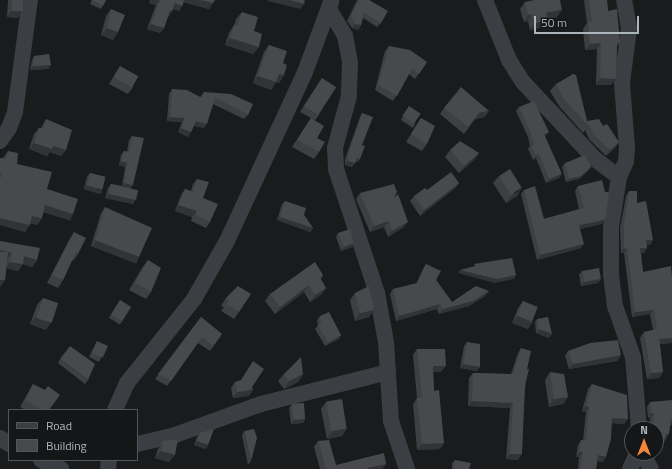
<!DOCTYPE html>
<style>
body{margin:0}
#map{position:relative;width:672px;height:469px;overflow:hidden;background:#1a1b1d;font-family:"Titillium Web",sans-serif}
div>[style]{position:absolute}
.minor>*{height:16px;margin:-8px;padding:0 8px;transform-origin:8px;border-radius:8px;background:#3b3e42}
.wall>*{inset:0;background:#3d3f42;transform-origin:0 0}
.shaded-wall>*{inset:0;background:#323336;transform-origin:0 0}
.building>*{inset:0;background:#47494d;transform-origin:0 0}
span{translate:-50% -50%;white-space:nowrap;text-align:center;line-height:1.15;-webkit-text-stroke:3px #151618;paint-order:stroke}
.legend{position:absolute;left:8px;top:409px;width:130px;height:52px;box-sizing:border-box;background:#151618;border:1px solid #52565a;margin:0;padding:5px 7px;list-style:none;font-size:12px;color:#adb5bc}
.legend li{display:flex;align-items:center;gap:8px;height:20px}
.legend b{width:20px;border:1px solid #52565a}
.north{position:absolute;left:624px;top:421px;width:40px;height:40px;box-sizing:border-box;background:#151618;border:1px solid #52565a;border-radius:50%;rotate:0deg;font-size:11px;font-weight:700;line-height:16px;text-align:center;color:#adb5bc}
.north::after{content:'';display:block;margin:auto;width:14px;height:18px;background:#f4863b;clip-path:polygon(50% 0,100% 100%,50% 72%,0 100%)}
.scale{position:absolute;left:534px;top:16px;width:105px;height:18px;box-sizing:border-box;border:2px solid #adb5bc;border-top:0;padding-left:5px;font-size:12px;line-height:14px;white-space:nowrap;color:#adb5bc;-webkit-text-stroke:3px #151618;paint-order:stroke}
</style>
<div id="map">
<div class="minor">
<div style="left:485px;top:0;width:65px;rotate:68.2deg"></div>
<div style="left:509px;top:60px;width:26px;rotate:58deg"></div>
<div style="left:523px;top:82px;width:105px;rotate:46.9deg"></div>
<div style="left:595px;top:159px;width:30px;rotate:37deg"></div>
<div style="left:619px;top:177px;width:51px;rotate:99.1deg"></div>
<div style="left:611px;top:227px;width:47px;rotate:90deg"></div>
<div style="left:611px;top:274px;width:32px;rotate:83deg"></div>
<div style="left:615px;top:306px;width:54px;rotate:70.6deg"></div>
<div style="left:633px;top:357px;width:72px;rotate:85.2deg"></div>
<div style="left:329px;top:9px;width:31px;rotate:59deg"></div>
<div style="left:345px;top:36px;width:26px;rotate:79deg"></div>
<div style="left:350px;top:62px;width:34px;rotate:92deg"></div>
<div style="left:349px;top:96px;width:54px;rotate:105.1deg"></div>
<div style="left:335px;top:148px;width:21px;rotate:87deg"></div>
<div style="left:336px;top:169px;width:131px;rotate:71.7deg"></div>
<div style="left:377px;top:293px;width:50px;rotate:79.6deg"></div>
<div style="left:386px;top:342px;width:79px;rotate:86.4deg"></div>
<div style="left:391px;top:421px;width:51px;rotate:71.6deg"></div>
<div style="left:0;top:141px;width:16px;rotate:-55deg"></div>
<div style="left:9px;top:128px;width:17px;rotate:-69deg"></div>
<div style="left:15px;top:112px;width:113px;rotate:-82.4deg"></div>
<div style="left:619px;top:177px;width:17px;rotate:-66deg"></div>
<div style="left:626px;top:161px;width:14px;rotate:-86deg"></div>
<div style="left:627px;top:147px;width:64px;rotate:-94.5deg"></div>
<div style="left:622px;top:83px;width:55px;rotate:-82.7deg"></div>
<div style="left:629px;top:28px;width:28px;rotate:-100deg"></div>
<div style="left:115px;top:410px;width:30px;rotate:-66deg"></div>
<div style="left:127px;top:383px;width:107px;rotate:-51.4deg"></div>
<div style="left:194px;top:299px;width:67px;rotate:-60.4deg"></div>
<div style="left:227px;top:241px;width:186px;rotate:-65.2deg"></div>
<div style="left:305px;top:72px;width:75px;rotate:-69.6deg"></div>
<div style="left:0;top:438px;width:11px;rotate:34deg"></div>
<div style="left:137px;top:444px;width:39px;rotate:-13deg"></div>
<div style="left:175px;top:435px;width:91px;rotate:-19.8deg"></div>
<div style="left:261px;top:404px;width:131px;rotate:-14.1deg"></div>
<div style="left:642px;top:453px;width:18px;rotate:61deg"></div>
<div style="left:41px;top:460px;width:22px;rotate:24deg"></div>
<div style="left:108px;top:469px;width:9px;rotate:-84deg"></div>
<div style="left:630px;top:469px;width:17px;rotate:-66deg"></div>
</div>
<div class="wall">
<div style="clip-path:polygon(8px 0,23px 0,18px 18px,7px 17px)"></div>
<div style="clip-path:polygon(92px 0,106px 0,101px 9px,90px 4px)"></div>
<div style="clip-path:polygon(150px 0,215px 0,209px 9px,184px 2px,182px 6px,179px 11px,173px 9px,172px 11px,168px 17px,164px 28px,160px 33px,147px 29px,156px 5px,149px 3px)"></div>
<div style="clip-path:polygon(357px 0,369px 0,381px 23px,377px 27px,363px 18px,361px 25px,358px 30px,352px 28px,347px 21px)"></div>
<div style="clip-path:polygon(584px 0,607px 0,608px 11px,620px 42px,617px 46px,616px 79px,611px 85px,596px 85px,597px 49px,585px 50px,583px 29px,587px 23px)"></div>
<div style="clip-path:polygon(525px 2px,557px 17px,547px 19px,548px 20px,543px 27px,530px 30px,528px 21px,524px 22px,520px 9px)"></div>
<div style="clip-path:polygon(111px 9px,118px 32px,113px 40px,101px 35px,106px 16px)"></div>
<div style="clip-path:polygon(242px 12px,254px 31px,259px 47px,253px 54px,225px 45px,229px 33px,234px 25px,236px 19px)"></div>
<div style="clip-path:polygon(269px 45px,283px 63px,284px 75px,279px 83px,276px 82px,271px 90px,253px 83px,264px 52px)"></div>
<div style="clip-path:polygon(389px 46px,427px 62px,415px 79px,409px 74px,393px 101px,375px 90px,385px 51px)"></div>
<div style="clip-path:polygon(34px 56px,51px 65px,48px 69px,30px 70px,32px 60px)"></div>
<div style="clip-path:polygon(120px 66px,133px 87px,128px 94px,109px 84px,115px 74px)"></div>
<div style="clip-path:polygon(322px 78px,319px 115px,315px 120px,319px 152px,314px 159px,292px 147px,311px 118px,300px 112px)"></div>
<div style="clip-path:polygon(556px 84px,587px 121px,603px 126px,619px 142px,615px 148px,606px 156px,589px 139px,585px 130px,583px 133px,559px 106px,550px 91px)"></div>
<div style="clip-path:polygon(172px 89px,200px 97px,204px 92px,248px 115px,244px 119px,213px 104px,204px 128px,194px 126px,191px 132px,188px 137px,178px 132px,182px 122px,167px 121px,169px 94px)"></div>
<div style="clip-path:polygon(409px 106px,415px 124px,413px 128px,401px 120px)"></div>
<div style="clip-path:polygon(519px 107px,549px 132px,545px 136px,559px 178px,546px 183px,536px 158px,533px 160px,528px 149px,530px 146px,528px 137px,516px 111px)"></div>
<div style="clip-path:polygon(444px 108px,485px 117px,475px 119px,464px 134px,440px 114px)"></div>
<div style="clip-path:polygon(362px 113px,362px 145px,360px 159px,358px 162px,356px 162px,352px 167px,345px 165px,345px 159px,360px 117px)"></div>
<div style="clip-path:polygon(421px 118px,427px 144px,422px 151px,406px 142px)"></div>
<div style="clip-path:polygon(46px 119px,66px 150px,61px 156px,50px 152px,47px 156px,29px 149px,34px 134px,39px 128px,41px 128px,42px 126px)"></div>
<div style="clip-path:polygon(132px 136px,133px 185px,130px 188px,135px 200px,133px 204px,105px 198px,108px 188px,111px 184px,122px 186px,125px 167px,119px 165px,121px 155px,124px 151px,127px 152px,129px 140px)"></div>
<div style="clip-path:polygon(450px 150px,479px 153px,474px 160px,459px 173px,445px 157px)"></div>
<div style="clip-path:polygon(8px 151px,17px 164px,47px 189px,73px 214px,69px 220px,43px 212px,42px 218px,37px 225px,30px 223px,25px 232px,0 225px,0 158px,3px 158px)"></div>
<div style="clip-path:polygon(565px 163px,591px 167px,588px 171px,579px 179px,566px 182px,562px 167px)"></div>
<div style="clip-path:polygon(90px 173px,100px 194px,84px 189px,87px 177px)"></div>
<div style="clip-path:polygon(499px 176px,517px 196px,506px 203px,493px 183px)"></div>
<div style="clip-path:polygon(197px 179px,203px 198px,210px 222px,206px 228px,191px 221px,192px 217px,175px 211px,181px 195px,185px 189px,191px 191px,193px 184px)"></div>
<div style="clip-path:polygon(459px 183px,455px 188px,420px 216px,410px 201px,414px 196px,427px 190px)"></div>
<div style="clip-path:polygon(578px 186px,602px 224px,580px 229px,581px 248px,537px 260px,521px 194px,524px 190px,544px 219px,579px 209px,575px 191px)"></div>
<div style="clip-path:polygon(629px 191px,637px 203px,653px 240px,650px 245px,647px 245px,647px 248px,644px 253px,641px 253px,643px 272px,672px 343px,660px 344px,663px 372px,659px 378px,647px 379px,640px 338px,644px 332px,653px 330px,650px 314px,632px 317px,624px 253px,621px 253px,620px 228px,626px 196px)"></div>
<div style="clip-path:polygon(360px 193px,394px 198px,404px 227px,388px 237px,384px 227px,370px 232px,356px 199px)"></div>
<div style="clip-path:polygon(285px 201px,304px 215px,313px 228px,310px 232px,277px 220px,282px 204px)"></div>
<div style="clip-path:polygon(105px 207px,135px 263px,91px 246px,101px 213px)"></div>
<div style="clip-path:polygon(74px 232px,78px 254px,73px 261px,72px 260px,63px 280px,58px 288px,47px 283px,69px 240px)"></div>
<div style="clip-path:polygon(338px 233px,354px 243px,352px 247px,341px 251px,336px 237px)"></div>
<div style="clip-path:polygon(0 241px,37px 260px,32px 267px,23px 264px,18px 271px,6px 268px,5px 280px,0 287px)"></div>
<div style="clip-path:polygon(148px 260px,151px 292px,146px 299px,129px 290px,142px 268px)"></div>
<div style="clip-path:polygon(426px 264px,436px 280px,452px 302px,489px 291px,485px 296px,469px 306px,439px 314px,437px 309px,396px 321px,390px 294px,393px 289px,416px 284px,423px 269px)"></div>
<div style="clip-path:polygon(582px 271px,601px 279px,598px 283px,581px 286px,579px 275px)"></div>
<div style="clip-path:polygon(323px 275px,321px 279px,326px 288px,321px 295px,310px 302px,304px 292px,275px 314px,265px 301px,270px 294px)"></div>
<div style="clip-path:polygon(238px 286px,239px 312px,234px 319px,221px 311px,224px 307px,221px 306px,226px 298px)"></div>
<div style="clip-path:polygon(355px 293px,374px 310px,369px 317px,355px 321px,350px 300px)"></div>
<div style="clip-path:polygon(43px 298px,46px 330px,30px 324px,37px 305px)"></div>
<div style="left:120px;top:300px;width:13px;height:21px;rotate:32deg"></div>
<div style="clip-path:polygon(523px 301px,528px 329px,512px 323px,518px 308px)"></div>
<div style="clip-path:polygon(320px 316px,341px 335px,339px 339px,325px 346px,315px 329px,318px 325px,317px 320px)"></div>
<div style="clip-path:polygon(201px 317px,222px 334px,210px 351px,198px 343px,167px 386px,155px 379px)"></div>
<div style="clip-path:polygon(537px 319px,549px 338px,536px 333px,535px 322px)"></div>
<div style="clip-path:polygon(97px 341px,101px 358px,99px 362px,89px 357px)"></div>
<div style="clip-path:polygon(467px 342px,477px 371px,460px 368px,464px 346px)"></div>
<div style="clip-path:polygon(521px 348px,527px 369px,518px 460px,506px 459px,510px 408px,468px 406px,469px 378px,473px 373px,511px 374px,518px 353px)"></div>
<div style="clip-path:polygon(417px 349px,441px 372px,433px 372px,434px 391px,444px 443px,440px 449px,417px 450px,413px 404px,417px 398px,413px 355px)"></div>
<div style="clip-path:polygon(568px 351px,621px 355px,617px 361px,569px 369px,565px 356px)"></div>
<div style="clip-path:polygon(60px 359px,88px 380px,85px 384px,58px 363px)"></div>
<div style="clip-path:polygon(550px 372px,568px 397px,563px 404px,549px 407px,545px 380px)"></div>
<div style="clip-path:polygon(284px 374px,303px 374px,298px 382px,284px 389px,278px 381px)"></div>
<div style="clip-path:polygon(235px 382px,249px 396px,233px 398px,231px 388px)"></div>
<div style="clip-path:polygon(33px 384px,49px 410px,26px 410px,20px 407px,29px 391px)"></div>
<div style="clip-path:polygon(592px 384px,624px 424px,612px 423px,603px 462px,597px 461px,596px 469px,578px 469px,579px 457px,576px 457px,578px 445px,581px 440px,583px 440px,586px 412px,582px 411px,588px 389px)"></div>
<div style="clip-path:polygon(326px 402px,342px 436px,327px 439px,321px 409px)"></div>
<div style="clip-path:polygon(650px 402px,670px 425px,666px 439px,662px 445px,656px 444px,656px 429px,649px 429px,650px 418px,648px 418px,647px 407px)"></div>
<div style="clip-path:polygon(292px 404px,305px 419px,303px 423px,291px 424px,289px 408px)"></div>
<div style="clip-path:polygon(244px 431px,251px 461px,248px 465px,242px 435px)"></div>
<div style="clip-path:polygon(200px 433px,206px 449px,194px 445px,197px 437px)"></div>
<div style="clip-path:polygon(163px 441px,169px 462px,155px 458px,158px 449px)"></div>
<div style="clip-path:polygon(318px 441px,336px 465px,386px 464px,382px 469px,320px 469px,314px 447px)"></div>
<div style="clip-path:polygon(455px 460px,469px 469px,452px 469px,452px 463px)"></div>
</div>
<div class="shaded-wall">
<div style="clip-path:polygon(152px 0,160px 0,156px 5px,149px 3px)"></div>
<div style="clip-path:polygon(183px 0,200px 0,213px 3px,209px 9px,182px 2px)"></div>
<div style="clip-path:polygon(268px 0,289px 0,304px 4px,300px 9px,268px 1px)"></div>
<div style="clip-path:polygon(175px 3px,182px 6px,179px 11px,171px 8px)"></div>
<div style="left:170px;top:10px;width:2px;height:7px;rotate:27deg"></div>
<div style="clip-path:polygon(562px 10px,557px 17px,541px 20px,546px 13px)"></div>
<div style="clip-path:polygon(11px 11px,22px 12px,18px 18px,7px 17px)"></div>
<div style="clip-path:polygon(532px 14px,528px 21px,524px 22px,528px 15px)"></div>
<div style="clip-path:polygon(548px 20px,543px 27px,530px 30px,535px 23px)"></div>
<div style="clip-path:polygon(151px 24px,164px 28px,160px 33px,147px 29px)"></div>
<div style="clip-path:polygon(355px 24px,361px 25px,358px 30px,352px 28px)"></div>
<div style="clip-path:polygon(107px 28px,118px 32px,113px 40px,101px 35px)"></div>
<div style="clip-path:polygon(230px 38px,259px 47px,253px 54px,225px 45px)"></div>
<div style="clip-path:polygon(601px 43px,597px 49px,585px 50px,590px 44px)"></div>
<div style="clip-path:polygon(51px 65px,48px 69px,30px 70px,33px 66px)"></div>
<div style="clip-path:polygon(279px 74px,284px 75px,279px 83px,274px 81px)"></div>
<div style="clip-path:polygon(258px 76px,276px 82px,271px 90px,253px 83px)"></div>
<div style="clip-path:polygon(600px 78px,616px 79px,611px 85px,596px 85px)"></div>
<div style="clip-path:polygon(489px 111px,485px 117px,475px 119px,464px 134px,479px 113px)"></div>
<div style="clip-path:polygon(170px 117px,185px 118px,182px 122px,167px 121px)"></div>
<div style="clip-path:polygon(196px 121px,207px 124px,204px 128px,193px 125px)"></div>
<div style="clip-path:polygon(181px 128px,191px 132px,188px 137px,178px 132px)"></div>
<div style="clip-path:polygon(549px 132px,546px 135px,541px 138px,544px 134px)"></div>
<div style="clip-path:polygon(619px 142px,615px 148px,606px 156px,610px 150px)"></div>
<div style="clip-path:polygon(34px 143px,53px 146px,66px 150px,61px 156px,50px 152px,47px 156px,29px 149px)"></div>
<div style="clip-path:polygon(479px 153px,474px 160px,459px 173px,464px 166px)"></div>
<div style="clip-path:polygon(539px 154px,536px 158px,533px 160px,536px 156px)"></div>
<div style="clip-path:polygon(357px 158px,360px 159px,358px 162px,355px 161px)"></div>
<div style="clip-path:polygon(121px 161px,127px 163px,125px 167px,119px 165px)"></div>
<div style="clip-path:polygon(348px 161px,355px 163px,352px 167px,345px 165px)"></div>
<div style="clip-path:polygon(591px 167px,588px 171px,579px 179px,566px 182px,569px 179px)"></div>
<div style="clip-path:polygon(562px 174px,559px 178px,546px 183px,549px 179px)"></div>
<div style="clip-path:polygon(124px 183px,133px 185px,130px 188px,122px 187px)"></div>
<div style="clip-path:polygon(459px 183px,455px 188px,420px 216px,424px 210px)"></div>
<div style="left:86px;top:185px;width:17px;height:4px;rotate:17deg"></div>
<div style="clip-path:polygon(522px 188px,517px 196px,506px 203px,511px 196px)"></div>
<div style="clip-path:polygon(108px 194px,135px 200px,133px 204px,105px 198px)"></div>
<div style="left:45px;top:205px;width:29px;height:7px;rotate:18deg"></div>
<div style="clip-path:polygon(179px 205px,197px 211px,192px 217px,175px 211px)"></div>
<div style="clip-path:polygon(32px 216px,42px 218px,37px 225px,28px 222px)"></div>
<div style="clip-path:polygon(280px 217px,313px 228px,310px 232px,277px 220px)"></div>
<div style="clip-path:polygon(0 218px,30px 225px,25px 232px,0 225px)"></div>
<div style="clip-path:polygon(605px 220px,602px 224px,576px 230px,579px 225px)"></div>
<div style="clip-path:polygon(389px 221px,384px 227px,370px 232px,374px 226px)"></div>
<div style="clip-path:polygon(408px 222px,404px 227px,388px 237px,392px 231px)"></div>
<div style="left:95px;top:240px;width:47px;height:7px;rotate:21deg"></div>
<div style="clip-path:polygon(646px 240px,653px 240px,650px 245px,643px 245px)"></div>
<div style="clip-path:polygon(354px 243px,352px 247px,341px 251px,344px 247px)"></div>
<div style="clip-path:polygon(584px 244px,581px 248px,537px 260px,540px 255px)"></div>
<div style="clip-path:polygon(627px 248px,624px 253px,621px 253px,624px 249px)"></div>
<div style="clip-path:polygon(640px 248px,647px 248px,644px 253px,637px 253px)"></div>
<div style="clip-path:polygon(0 250px,12px 253px,7px 259px,0 257px)"></div>
<div style="clip-path:polygon(24px 256px,37px 260px,32px 267px,20px 263px)"></div>
<div style="clip-path:polygon(10px 262px,23px 264px,18px 271px,5px 268px)"></div>
<div style="clip-path:polygon(460px 270px,516px 275px,514px 279px,495px 283px,458px 273px)"></div>
<div style="clip-path:polygon(601px 279px,598px 283px,581px 286px,584px 282px)"></div>
<div style="clip-path:polygon(0 280px,5px 280px,0 287px)"></div>
<div style="clip-path:polygon(309px 285px,304px 292px,275px 314px,280px 307px)"></div>
<div style="clip-path:polygon(326px 288px,321px 295px,310px 302px,315px 295px)"></div>
<div style="clip-path:polygon(489px 291px,485px 296px,469px 306px,439px 314px,443px 309px)"></div>
<div style="clip-path:polygon(440px 304px,437px 309px,396px 321px,399px 316px)"></div>
<div style="clip-path:polygon(374px 310px,369px 317px,355px 321px,360px 313px)"></div>
<div style="clip-path:polygon(654px 310px,650px 314px,632px 317px,635px 312px)"></div>
<div style="clip-path:polygon(518px 316px,533px 322px,528px 329px,512px 323px)"></div>
<div style="clip-path:polygon(35px 317px,51px 323px,46px 330px,30px 324px)"></div>
<div style="clip-path:polygon(539px 329px,552px 334px,549px 338px,536px 333px)"></div>
<div style="clip-path:polygon(341px 335px,339px 339px,325px 346px,328px 343px)"></div>
<div style="clip-path:polygon(672px 338px,672px 343px,656px 344px,659px 339px)"></div>
<div style="clip-path:polygon(621px 355px,617px 361px,569px 369px,573px 364px)"></div>
<div style="clip-path:polygon(463px 364px,480px 367px,477px 371px,460px 368px)"></div>
<div style="clip-path:polygon(433px 366px,446px 366px,441px 372px,428px 372px)"></div>
<div style="clip-path:polygon(663px 372px,659px 378px,647px 379px,651px 373px)"></div>
<div style="clip-path:polygon(303px 374px,298px 382px,284px 389px,289px 381px)"></div>
<div style="clip-path:polygon(253px 390px,249px 396px,233px 398px,237px 392px)"></div>
<div style="clip-path:polygon(568px 397px,563px 404px,549px 407px,554px 399px)"></div>
<div style="clip-path:polygon(472px 401px,513px 403px,510px 408px,468px 406px)"></div>
<div style="clip-path:polygon(586px 406px,589px 407px,586px 412px,582px 411px)"></div>
<div style="clip-path:polygon(651px 413px,654px 413px,650px 418px,648px 418px)"></div>
<div style="clip-path:polygon(612px 418px,628px 419px,624px 424px,609px 423px)"></div>
<div style="clip-path:polygon(305px 419px,303px 423px,291px 424px,294px 420px)"></div>
<div style="clip-path:polygon(672px 419px,672px 425px,667px 425px,671px 420px)"></div>
<div style="clip-path:polygon(347px 429px,342px 436px,327px 439px,332px 431px)"></div>
<div style="clip-path:polygon(666px 434px,669px 434px,666px 439px,662px 439px)"></div>
<div style="clip-path:polygon(656px 439px,665px 439px,662px 445px,656px 444px)"></div>
<div style="clip-path:polygon(197px 441px,208px 445px,206px 449px,194px 445px)"></div>
<div style="clip-path:polygon(444px 443px,440px 449px,417px 450px,422px 444px)"></div>
<div style="clip-path:polygon(161px 451px,175px 455px,169px 462px,155px 458px)"></div>
<div style="clip-path:polygon(580px 452px,583px 452px,579px 457px,576px 457px)"></div>
<div style="clip-path:polygon(510px 454px,522px 454px,518px 460px,506px 459px)"></div>
<div style="clip-path:polygon(598px 455px,606px 457px,603px 462px,594px 461px)"></div>
<div style="clip-path:polygon(386px 464px,382px 469px,367px 469px,367px 468px)"></div>
</div>
<div class="building">
<div style="left:12px;top:0;width:11px;height:11px"></div>
<div style="clip-path:polygon(92px 0,106px 0,103px 6px)"></div>
<div style="clip-path:polygon(160px 0,184px 0,182px 6px,175px 3px,172px 11px,170px 10px,164px 28px,151px 24px)"></div>
<div style="clip-path:polygon(200px 0,215px 0,213px 3px)"></div>
<div style="clip-path:polygon(289px 0,303px 0,305px 1px,304px 4px)"></div>
<div style="clip-path:polygon(359px 0,369px 0,388px 11px,381px 23px,364px 13px,361px 25px,355px 24px,351px 16px)"></div>
<div style="clip-path:polygon(534px 0,560px 0,562px 10px,546px 13px,548px 20px,535px 23px,532px 14px,528px 15px,525px 2px)"></div>
<div style="clip-path:polygon(589px 0,607px 0,608px 11px,617px 9px,620px 42px,617px 43px,616px 79px,600px 78px,601px 43px,590px 44px,588px 22px,592px 22px)"></div>
<div style="clip-path:polygon(111px 9px,125px 15px,118px 32px,107px 28px)"></div>
<div style="clip-path:polygon(242px 12px,258px 17px,254px 31px,262px 34px,259px 47px,230px 38px,234px 25px,237px 26px)"></div>
<div style="clip-path:polygon(269px 45px,287px 51px,283px 63px,287px 65px,284px 75px,279px 74px,276px 82px,258px 76px)"></div>
<div style="clip-path:polygon(389px 46px,410px 50px,427px 62px,419px 74px,412px 69px,397px 96px,378px 85px)"></div>
<div style="clip-path:polygon(49px 54px,51px 65px,33px 66px,34px 56px)"></div>
<div style="left:120px;top:66px;width:21px;height:13px;rotate:29deg"></div>
<div style="clip-path:polygon(573px 74px,576px 75px,588px 125px,564px 99px,556px 84px)"></div>
<div style="left:322px;top:78px;width:17px;height:33px;rotate:33deg"></div>
<div style="clip-path:polygon(461px 87px,489px 111px,479px 113px,468px 127px,444px 108px)"></div>
<div style="clip-path:polygon(172px 89px,187px 90px,202px 98px,204px 92px,231px 94px,253px 104px,248px 115px,215px 98px,207px 124px,196px 121px,191px 132px,181px 128px,185px 118px,170px 117px)"></div>
<div style="clip-path:polygon(534px 101px,549px 132px,544px 134px,562px 174px,549px 179px,539px 154px,536px 156px,531px 146px,534px 145px,531px 133px,519px 107px)"></div>
<div style="left:409px;top:106px;width:14px;height:12px;rotate:34deg"></div>
<div style="clip-path:polygon(362px 113px,373px 117px,362px 145px,365px 146px,360px 159px,357px 158px,355px 163px,348px 161px,348px 155px)"></div>
<div style="clip-path:polygon(311px 118px,324px 126px,317px 138px,325px 142px,319px 152px,297px 140px)"></div>
<div style="clip-path:polygon(421px 118px,435px 126px,427px 144px,411px 134px)"></div>
<div style="clip-path:polygon(46px 119px,72px 130px,66px 150px,53px 146px,52px 149px,34px 143px,39px 128px,43px 129px)"></div>
<div style="clip-path:polygon(599px 119px,603px 126px,607px 124px,619px 142px,610px 150px,593px 133px,587px 121px)"></div>
<div style="clip-path:polygon(132px 136px,144px 138px,133px 185px,124px 183px,127px 163px,121px 161px,124px 151px,129px 152px)"></div>
<div style="clip-path:polygon(460px 141px,479px 153px,464px 166px,450px 150px)"></div>
<div style="clip-path:polygon(8px 151px,18px 153px,17px 164px,52px 172px,47px 189px,78px 199px,73px 214px,45px 205px,42px 218px,32px 216px,30px 225px,0 218px,0 180px,2px 172px,0 172px,0 158px,6px 159px)"></div>
<div style="clip-path:polygon(585px 155px,591px 167px,581px 176px,569px 179px,565px 163px)"></div>
<div style="left:510px;top:169px;width:22px;height:13px;rotate:58deg"></div>
<div style="clip-path:polygon(451px 172px,459px 183px,424px 210px,414px 196px,425px 188px,427px 190px)"></div>
<div style="left:90px;top:173px;width:16px;height:13px;rotate:14deg"></div>
<div style="clip-path:polygon(197px 179px,209px 182px,203px 198px,218px 204px,210px 222px,195px 215px,197px 211px,179px 205px,185px 189px,193px 192px)"></div>
<div style="clip-path:polygon(602px 180px,605px 192px,609px 192px,605px 220px,579px 225px,584px 244px,540px 255px,524px 190px,535px 186px,544px 219px,584px 208px,578px 186px)"></div>
<div style="left:111px;top:184px;width:28px;height:10px;rotate:13deg"></div>
<div style="clip-path:polygon(394px 184px,397px 192px,394px 198px,398px 194px,408px 222px,392px 231px,389px 221px,374px 226px,360px 193px)"></div>
<div style="clip-path:polygon(629px 191px,637px 191px,637px 203px,646px 201px,653px 240px,646px 240px,647px 248px,640px 248px,643px 272px,671px 266px,672px 277px,672px 338px,659px 339px,658px 329px,657px 329px,654px 310px,635px 312px,627px 248px,624px 249px,624px 223px)"></div>
<div style="clip-path:polygon(285px 201px,306px 208px,304px 215px,313px 228px,280px 217px)"></div>
<div style="clip-path:polygon(105px 207px,152px 228px,139px 257px,95px 240px)"></div>
<div style="clip-path:polygon(350px 229px,354px 243px,344px 247px,338px 233px)"></div>
<div style="clip-path:polygon(74px 232px,86px 238px,78px 254px,76px 252px,63px 280px,52px 275px)"></div>
<div style="clip-path:polygon(0 241px,40px 248px,37px 260px,24px 256px,23px 264px,10px 262px,12px 253px,0 250px)"></div>
<div style="clip-path:polygon(0 252px,8px 252px,5px 280px,0 280px)"></div>
<div style="clip-path:polygon(512px 258px,516px 275px,497px 279px,460px 270px,475px 266px,474px 264px)"></div>
<div style="clip-path:polygon(148px 260px,161px 268px,151px 292px,135px 283px)"></div>
<div style="clip-path:polygon(315px 262px,323px 275px,320px 278px,326px 288px,315px 295px,309px 285px,280px 307px,270px 294px)"></div>
<div style="clip-path:polygon(426px 264px,441px 271px,436px 280px,452px 302px,476px 286px,489px 291px,473px 301px,443px 309px,440px 304px,399px 316px,393px 289px,417px 283px)"></div>
<div style="left:599px;top:268px;width:11px;height:17px;rotate:80deg"></div>
<div style="clip-path:polygon(238px 286px,251px 294px,239px 312px,226px 304px,229px 300px,226px 298px)"></div>
<div style="clip-path:polygon(369px 286px,374px 310px,360px 313px,355px 293px)"></div>
<div style="left:43px;top:298px;width:16px;height:21px;rotate:18deg"></div>
<div style="left:120px;top:300px;width:13px;height:17px;rotate:32deg"></div>
<div style="left:523px;top:301px;width:16px;height:16px;rotate:22deg"></div>
<div style="clip-path:polygon(329px 312px,341px 335px,328px 343px,318px 325px,321px 323px,320px 316px)"></div>
<div style="clip-path:polygon(201px 317px,222px 334px,213px 346px,202px 337px,171px 381px,158px 374px)"></div>
<div style="clip-path:polygon(548px 317px,552px 334px,539px 329px,537px 319px)"></div>
<div style="clip-path:polygon(658px 329px,663px 372px,651px 373px,644px 332px)"></div>
<div style="clip-path:polygon(618px 340px,621px 355px,573px 364px,568px 351px,590px 343px)"></div>
<div style="left:97px;top:341px;width:12px;height:13px;rotate:24deg"></div>
<div style="clip-path:polygon(467px 342px,480px 344px,480px 367px,463px 364px)"></div>
<div style="clip-path:polygon(70px 346px,95px 364px,88px 380px,60px 359px)"></div>
<div style="clip-path:polygon(521px 348px,531px 351px,527px 369px,529px 369px,525px 385px,522px 454px,510px 454px,513px 403px,472px 401px,473px 373px,513px 374px)"></div>
<div style="clip-path:polygon(417px 349px,445px 349px,446px 366px,433px 366px,434px 391px,439px 390px,444px 443px,422px 444px,417px 398px,422px 397px)"></div>
<div style="clip-path:polygon(301px 357px,303px 374px,289px 381px,284px 374px)"></div>
<div style="clip-path:polygon(253px 361px,264px 369px,252px 387px,253px 390px,237px 392px,235px 382px,241px 380px)"></div>
<div style="clip-path:polygon(550px 372px,564px 374px,568px 397px,554px 399px)"></div>
<div style="clip-path:polygon(33px 384px,45px 390px,48px 386px,60px 395px,49px 410px,42px 410px,25px 400px)"></div>
<div style="clip-path:polygon(592px 384px,627px 395px,628px 419px,612px 418px,611px 439px,606px 457px,598px 455px,596px 469px,581px 469px,583px 452px,580px 452px,581px 440px,586px 441px,589px 407px,586px 406px)"></div>
<div style="left:342px;top:399px;width:30px;height:16px;rotate:81deg"></div>
<div style="clip-path:polygon(672px 400px,672px 419px,671px 420px,669px 434px,666px 434px,665px 439px,656px 439px,656px 429px,653px 429px,654px 413px,651px 413px,650px 402px)"></div>
<div style="left:304px;top:403px;width:16px;height:12px;rotate:86deg"></div>
<div style="clip-path:polygon(214px 429px,208px 445px,197px 441px,200px 433px)"></div>
<div style="clip-path:polygon(254px 429px,257px 438px,251px 461px,244px 431px)"></div>
<div style="clip-path:polygon(178px 439px,175px 455px,161px 451px,163px 441px)"></div>
<div style="clip-path:polygon(329px 440px,336px 465px,384px 453px,386px 464px,367px 468px,368px 469px,326px 469px,318px 441px)"></div>
<div style="clip-path:polygon(455px 460px,471px 463px,469px 469px,454px 469px)"></div>
</div>
<ul class="legend">
<li><b style="height:5px;background:#3b3e42"></b>Road</li>
<li><b style="height:11px;background:#47494d"></b>Building</li>
</ul>
<div class="north">N</div>
<div class="scale">50 m</div>
</div>
